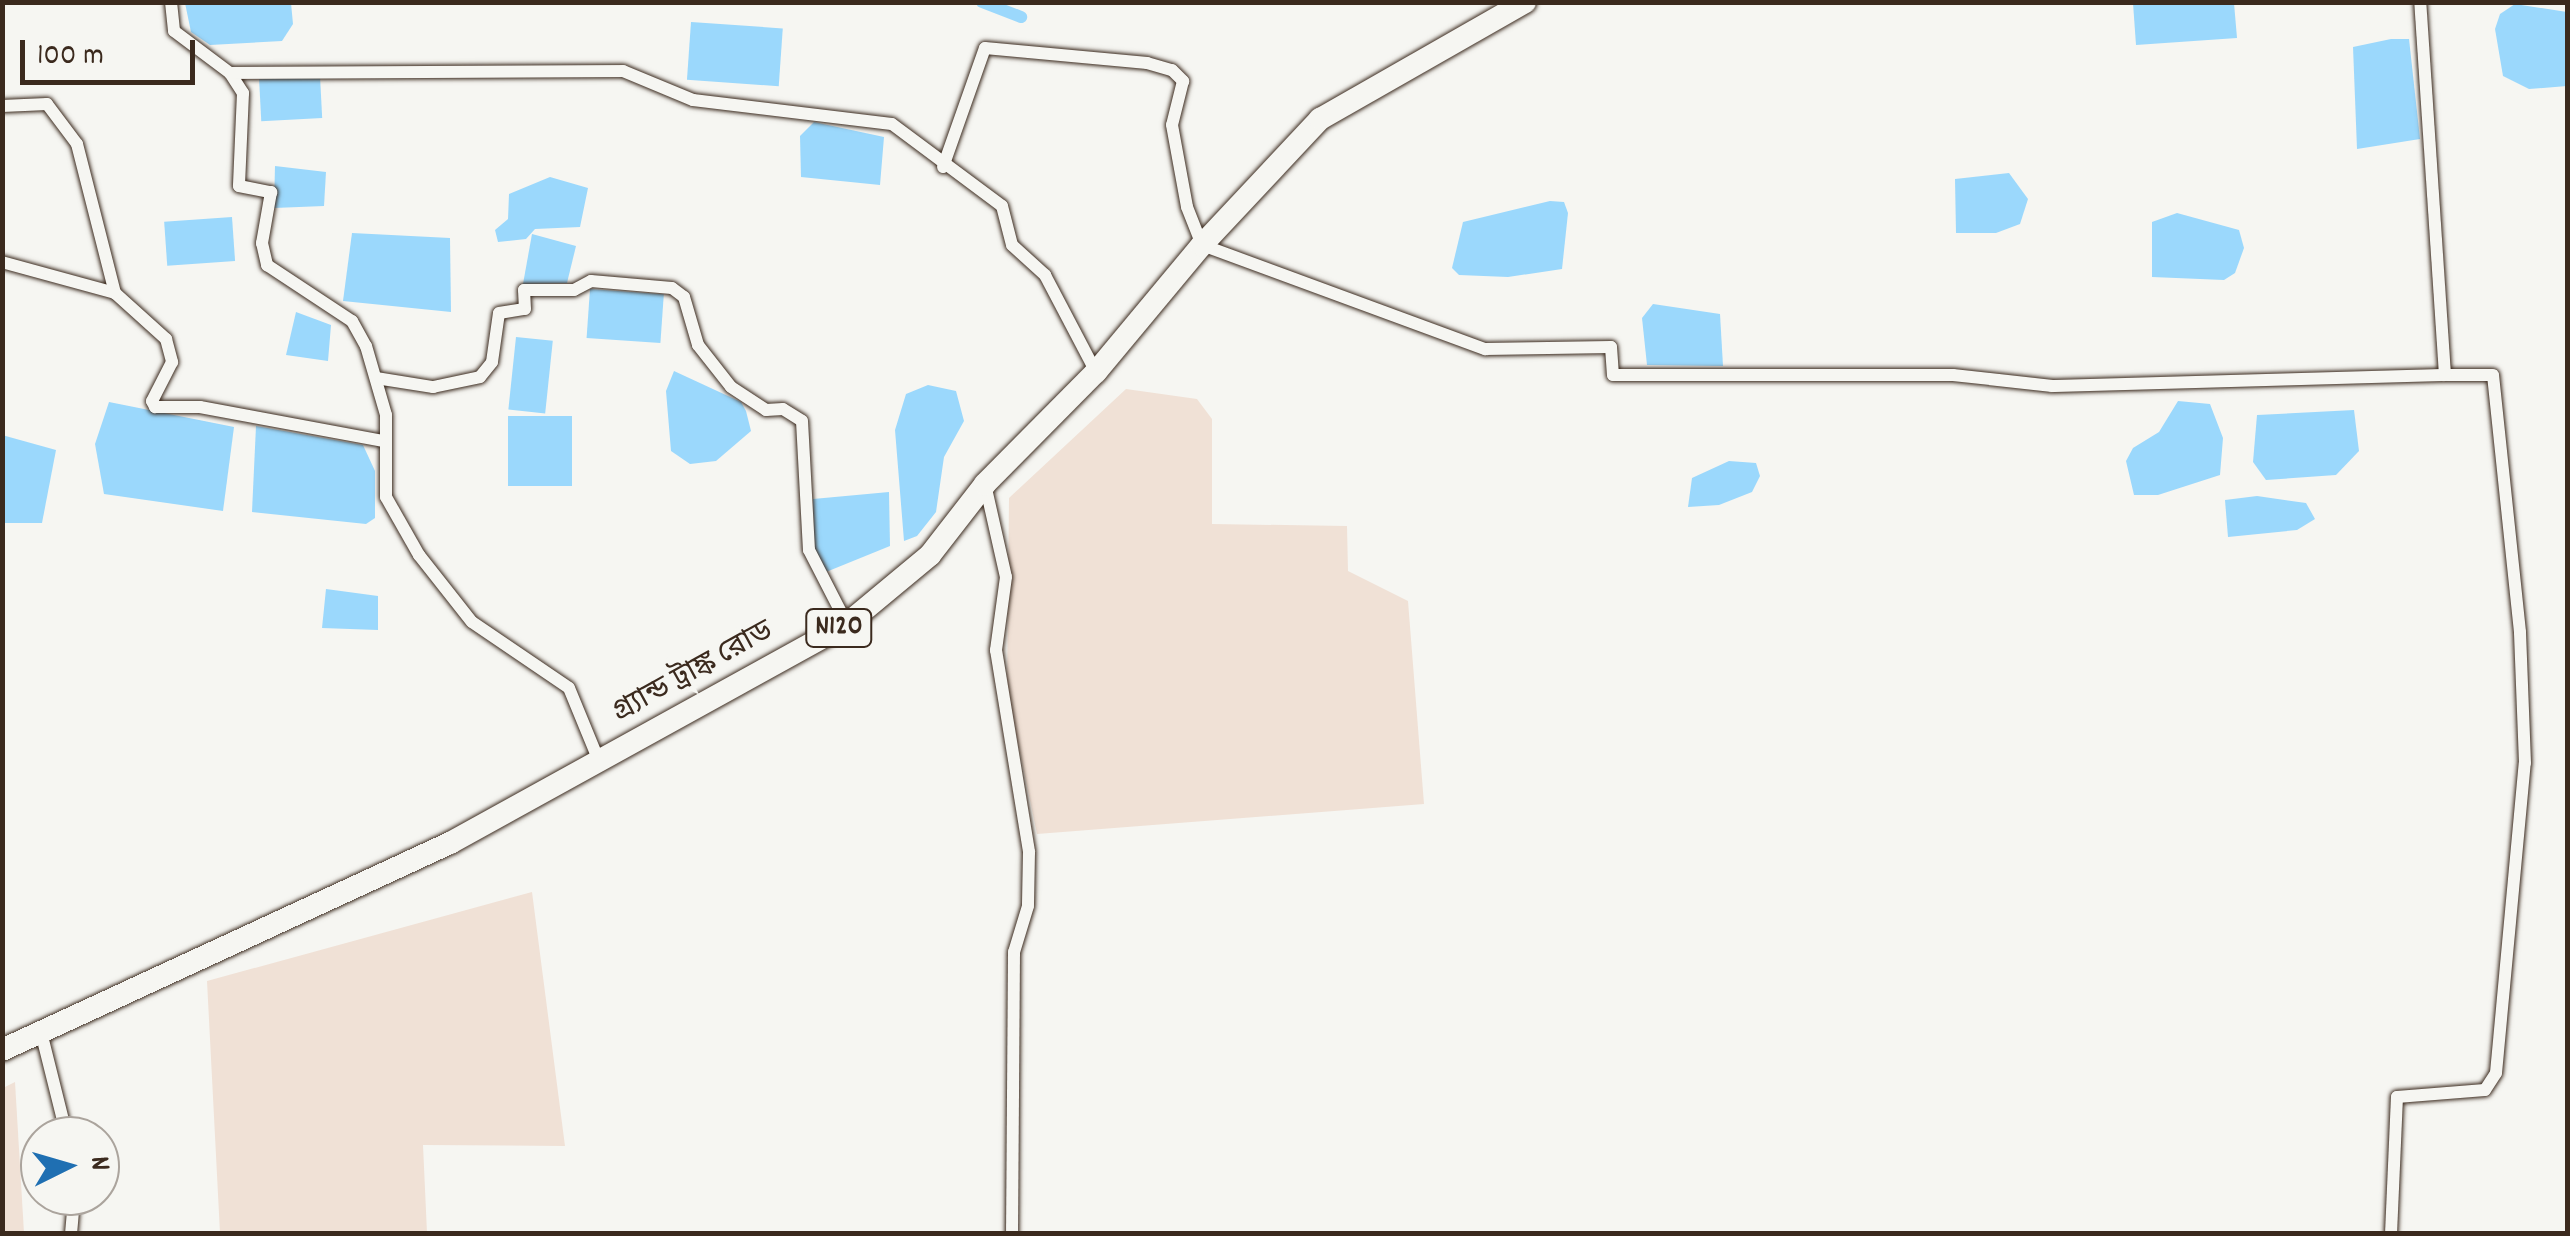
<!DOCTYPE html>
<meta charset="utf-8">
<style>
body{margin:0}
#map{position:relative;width:2570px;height:1236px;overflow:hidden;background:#f6f6f2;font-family:Dekko,"Noto Sans Bengali",sans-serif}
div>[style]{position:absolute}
.built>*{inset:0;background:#f0e1d6}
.water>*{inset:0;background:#9bd8fc;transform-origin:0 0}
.canal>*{height:12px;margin:-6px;padding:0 6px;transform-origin:6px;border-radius:6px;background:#9bd8fc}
.roads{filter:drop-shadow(0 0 2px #3b2a1e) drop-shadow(0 0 2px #3b2a1e)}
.street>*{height:12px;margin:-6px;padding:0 6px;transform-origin:6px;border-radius:6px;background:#f6f6f2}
.highway>*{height:22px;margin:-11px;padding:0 11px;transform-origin:11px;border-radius:11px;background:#f6f6f2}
span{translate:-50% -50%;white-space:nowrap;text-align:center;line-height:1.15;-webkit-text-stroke:9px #f6f6f2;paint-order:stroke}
.shield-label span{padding:2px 8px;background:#f6f6f2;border:2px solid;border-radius:8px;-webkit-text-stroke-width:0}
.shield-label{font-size:28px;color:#3b2a1e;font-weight:700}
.street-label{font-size:30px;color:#3b2a1e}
.frame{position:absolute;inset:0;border:5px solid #3b2a1e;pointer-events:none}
.north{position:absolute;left:20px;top:1116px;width:100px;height:100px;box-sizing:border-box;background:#f6f6f2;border:2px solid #aba49d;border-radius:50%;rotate:85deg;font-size:28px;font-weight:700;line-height:40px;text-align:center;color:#3b2a1e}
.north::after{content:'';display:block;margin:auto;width:35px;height:45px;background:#1f6fb2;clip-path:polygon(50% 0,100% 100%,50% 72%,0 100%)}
.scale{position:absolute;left:20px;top:40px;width:175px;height:45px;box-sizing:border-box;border:5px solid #3b2a1e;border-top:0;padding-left:12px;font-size:30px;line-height:35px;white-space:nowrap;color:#3b2a1e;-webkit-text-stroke:8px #f6f6f2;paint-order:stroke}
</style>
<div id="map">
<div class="built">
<div style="clip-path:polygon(1126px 389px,1197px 399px,1212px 419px,1212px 524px,1347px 526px,1348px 571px,1408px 601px,1424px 804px,1037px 834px,1007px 690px,1009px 498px)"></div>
<div style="clip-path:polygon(532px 892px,565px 1146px,423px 1145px,427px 1233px,220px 1233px,207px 981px)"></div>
<div style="clip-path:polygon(15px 1082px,24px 1233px,3px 1233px,3px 1088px)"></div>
</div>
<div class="water">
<div style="clip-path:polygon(185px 3px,291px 3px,293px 24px,282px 41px,210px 45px,191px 32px)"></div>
<div style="clip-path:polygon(2133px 3px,2234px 3px,2237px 38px,2136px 45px)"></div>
<div style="clip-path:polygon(2515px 4px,2567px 12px,2567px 86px,2529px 89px,2503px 76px,2495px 29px,2500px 14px)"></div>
<div style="left:691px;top:22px;width:92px;height:58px;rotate:4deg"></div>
<div style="clip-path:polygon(2391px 39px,2409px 39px,2420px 139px,2357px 149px,2353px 47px)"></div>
<div style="left:320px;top:76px;width:42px;height:61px;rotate:87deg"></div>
<div style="clip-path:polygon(814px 122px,884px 137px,880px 185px,801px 177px,800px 136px)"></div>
<div style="clip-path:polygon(275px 166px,326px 172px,324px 206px,274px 208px)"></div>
<div style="clip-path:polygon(2009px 173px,2028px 199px,2020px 224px,1996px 233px,1956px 233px,1955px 179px)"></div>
<div style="clip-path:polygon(550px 177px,588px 188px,580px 227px,535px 229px,526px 239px,498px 242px,495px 230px,508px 219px,509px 194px)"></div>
<div style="clip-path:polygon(1550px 201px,1564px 202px,1568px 213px,1562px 269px,1508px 277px,1459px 275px,1452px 268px,1463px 222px)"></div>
<div style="clip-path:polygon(2177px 213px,2239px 230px,2244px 248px,2235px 273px,2224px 280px,2152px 277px,2152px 222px)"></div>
<div style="left:232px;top:217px;width:44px;height:68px;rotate:86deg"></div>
<div style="clip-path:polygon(352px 233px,450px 238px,451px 312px,343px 301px)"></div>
<div style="clip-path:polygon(532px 234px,576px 246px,567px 283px,523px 284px)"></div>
<div style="left:590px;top:289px;width:74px;height:49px;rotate:4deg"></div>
<div style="clip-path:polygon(1653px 304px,1720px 314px,1723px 366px,1647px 365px,1642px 318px)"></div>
<div style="clip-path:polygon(296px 312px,331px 325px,328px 361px,286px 355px)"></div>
<div style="left:516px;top:337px;width:37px;height:73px;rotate:6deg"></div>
<div style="clip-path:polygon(674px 371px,741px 402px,746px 411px,751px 431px,716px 461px,690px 464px,671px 451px,666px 391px)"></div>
<div style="clip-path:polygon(928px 385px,956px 391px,964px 421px,944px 457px,936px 512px,917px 536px,904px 541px,895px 430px,906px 394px)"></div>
<div style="clip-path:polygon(2178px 401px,2210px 404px,2223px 438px,2220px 475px,2158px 495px,2134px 495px,2126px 461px,2133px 448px,2159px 432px)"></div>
<div style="clip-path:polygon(109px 402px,234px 427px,223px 511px,104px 494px,95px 444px)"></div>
<div style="clip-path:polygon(2354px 410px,2359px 451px,2336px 475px,2266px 480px,2253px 462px,2257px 415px)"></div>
<div style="left:508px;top:416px;width:64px;height:70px"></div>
<div style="clip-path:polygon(256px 426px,363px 445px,375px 471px,375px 518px,366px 524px,252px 512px)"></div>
<div style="clip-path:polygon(2px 435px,56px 450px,42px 523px,3px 523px)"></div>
<div style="clip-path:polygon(1729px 461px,1756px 463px,1760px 476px,1752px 492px,1719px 505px,1688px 507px,1692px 478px)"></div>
<div style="clip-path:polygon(889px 492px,890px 546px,826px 572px,814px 551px,813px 499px)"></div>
<div style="clip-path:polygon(2257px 496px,2306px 503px,2315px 519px,2297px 530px,2228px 537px,2225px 500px)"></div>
<div style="clip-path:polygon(326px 589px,378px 596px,378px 630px,322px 628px)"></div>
</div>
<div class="canal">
<div style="left:982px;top:2px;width:42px;rotate:21deg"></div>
</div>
<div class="roads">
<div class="street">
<div style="left:171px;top:2px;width:29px;rotate:84deg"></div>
<div style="left:174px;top:31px;width:70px;rotate:36.9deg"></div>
<div style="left:230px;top:73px;width:24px;rotate:57deg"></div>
<div style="left:243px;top:93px;width:93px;rotate:92.5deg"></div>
<div style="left:239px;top:186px;width:33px;rotate:11deg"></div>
<div style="left:271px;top:192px;width:52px;rotate:100deg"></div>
<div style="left:262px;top:243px;width:23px;rotate:77deg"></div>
<div style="left:267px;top:265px;width:102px;rotate:33.4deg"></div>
<div style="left:352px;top:321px;width:29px;rotate:61deg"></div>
<div style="left:366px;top:346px;width:72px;rotate:73.8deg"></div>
<div style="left:386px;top:415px;width:82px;rotate:90deg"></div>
<div style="left:386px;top:497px;width:67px;rotate:60.4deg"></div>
<div style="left:419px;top:555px;width:85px;rotate:51.7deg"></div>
<div style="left:472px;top:622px;width:117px;rotate:34.2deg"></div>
<div style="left:569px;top:688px;width:79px;rotate:67.7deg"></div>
<div style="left:230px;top:73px;width:393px;rotate:-0.3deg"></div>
<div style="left:623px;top:71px;width:76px;rotate:22.5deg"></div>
<div style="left:693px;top:100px;width:200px;rotate:6.9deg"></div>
<div style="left:892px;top:124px;width:137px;rotate:36.7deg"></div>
<div style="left:1002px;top:206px;width:40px;rotate:75.6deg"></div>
<div style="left:1012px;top:245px;width:45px;rotate:42.3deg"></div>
<div style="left:1045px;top:275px;width:110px;rotate:62.3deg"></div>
<div style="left:2px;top:106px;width:45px;rotate:-2.5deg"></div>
<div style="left:47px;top:104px;width:50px;rotate:53.1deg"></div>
<div style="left:77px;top:144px;width:154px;rotate:75.7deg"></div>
<div style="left:115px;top:293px;width:69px;rotate:42deg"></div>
<div style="left:166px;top:339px;width:24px;rotate:75deg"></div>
<div style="left:172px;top:362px;width:44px;rotate:117.1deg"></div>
<div style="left:152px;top:401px;width:7px;rotate:63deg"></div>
<div style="left:155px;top:407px;width:45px"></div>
<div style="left:200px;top:407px;width:187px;rotate:10.5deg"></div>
<div style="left:943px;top:167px;width:126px;rotate:-70.6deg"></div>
<div style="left:985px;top:48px;width:163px;rotate:5.3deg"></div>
<div style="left:1147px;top:63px;width:26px;rotate:16deg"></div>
<div style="left:1172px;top:70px;width:16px;rotate:45deg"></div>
<div style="left:1183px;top:81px;width:45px;rotate:104deg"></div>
<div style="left:1172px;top:125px;width:83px;rotate:79.6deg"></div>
<div style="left:1187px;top:207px;width:41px;rotate:68.5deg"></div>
<div style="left:1202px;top:245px;width:302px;rotate:20.2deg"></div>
<div style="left:1485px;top:349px;width:126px;rotate:-0.9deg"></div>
<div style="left:1611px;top:347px;width:28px;rotate:86deg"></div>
<div style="left:1613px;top:375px;width:340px"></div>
<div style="left:1953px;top:375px;width:100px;rotate:6.3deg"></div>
<div style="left:2052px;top:386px;width:393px;rotate:-1.6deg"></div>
<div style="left:2px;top:262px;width:117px;rotate:15.3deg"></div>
<div style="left:376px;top:378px;width:58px;rotate:9deg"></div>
<div style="left:433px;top:387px;width:48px;rotate:-12deg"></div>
<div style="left:480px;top:377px;width:19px;rotate:-51deg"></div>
<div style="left:492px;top:362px;width:49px;rotate:-81.9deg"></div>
<div style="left:499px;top:313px;width:26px;rotate:-9deg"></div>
<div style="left:525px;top:309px;width:19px;rotate:-93deg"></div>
<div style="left:524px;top:290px;width:50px"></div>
<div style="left:574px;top:290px;width:19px;rotate:-28deg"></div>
<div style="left:591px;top:281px;width:81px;rotate:4.9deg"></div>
<div style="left:672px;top:288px;width:15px;rotate:37deg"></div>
<div style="left:684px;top:297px;width:50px;rotate:73.7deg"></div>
<div style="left:698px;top:345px;width:53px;rotate:51.8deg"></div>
<div style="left:731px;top:387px;width:42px;rotate:33.3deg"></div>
<div style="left:766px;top:410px;width:17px;rotate:-3deg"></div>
<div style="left:783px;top:409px;width:22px;rotate:32deg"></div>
<div style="left:802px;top:421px;width:129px;rotate:86.9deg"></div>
<div style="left:809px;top:550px;width:83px;rotate:62.8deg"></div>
<div style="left:985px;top:484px;width:95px;rotate:77.3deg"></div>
<div style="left:1006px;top:577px;width:74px;rotate:97.8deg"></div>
<div style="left:996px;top:650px;width:205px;rotate:80.7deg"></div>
<div style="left:1029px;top:852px;width:54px;rotate:91.1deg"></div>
<div style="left:1028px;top:906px;width:48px;rotate:106.9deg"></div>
<div style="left:1014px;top:952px;width:282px;rotate:90.4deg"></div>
<div style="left:41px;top:1032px;width:107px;rotate:76deg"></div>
<div style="left:71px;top:1234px;width:38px;rotate:-85deg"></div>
<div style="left:2391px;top:1234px;width:137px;rotate:-87.5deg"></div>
<div style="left:2397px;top:1097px;width:88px;rotate:-4.5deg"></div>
<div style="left:2485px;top:1090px;width:20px;rotate:-57deg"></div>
<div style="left:2496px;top:1073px;width:311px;rotate:-84.7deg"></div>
<div style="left:2525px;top:763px;width:131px;rotate:-92.2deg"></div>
<div style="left:2520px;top:632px;width:258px;rotate:-96deg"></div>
<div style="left:2493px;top:375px;width:48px;rotate:180deg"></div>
<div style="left:2445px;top:375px;width:374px;rotate:-93.8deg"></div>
</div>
<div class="highway">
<div style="left:2px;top:1050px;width:494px;rotate:-24.8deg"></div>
<div style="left:450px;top:843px;width:453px;rotate:-28.9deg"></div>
<div style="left:847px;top:624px;width:108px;rotate:-39.7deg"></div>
<div style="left:930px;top:555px;width:90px;rotate:-52.2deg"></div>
<div style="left:985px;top:484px;width:158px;rotate:-45.3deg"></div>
<div style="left:1096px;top:372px;width:165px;rotate:-50.2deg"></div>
<div style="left:1202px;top:245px;width:173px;rotate:-46.9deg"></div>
<div style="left:1320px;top:119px;width:236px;rotate:-29.7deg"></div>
</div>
</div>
<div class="shield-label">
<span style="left:839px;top:628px">N120</span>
</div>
<div class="street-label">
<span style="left:694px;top:674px;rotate:-29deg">গ্র্যান্ড ট্রাঙ্ক রোড</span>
</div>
<div class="frame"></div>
<div class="north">N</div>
<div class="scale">100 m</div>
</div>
